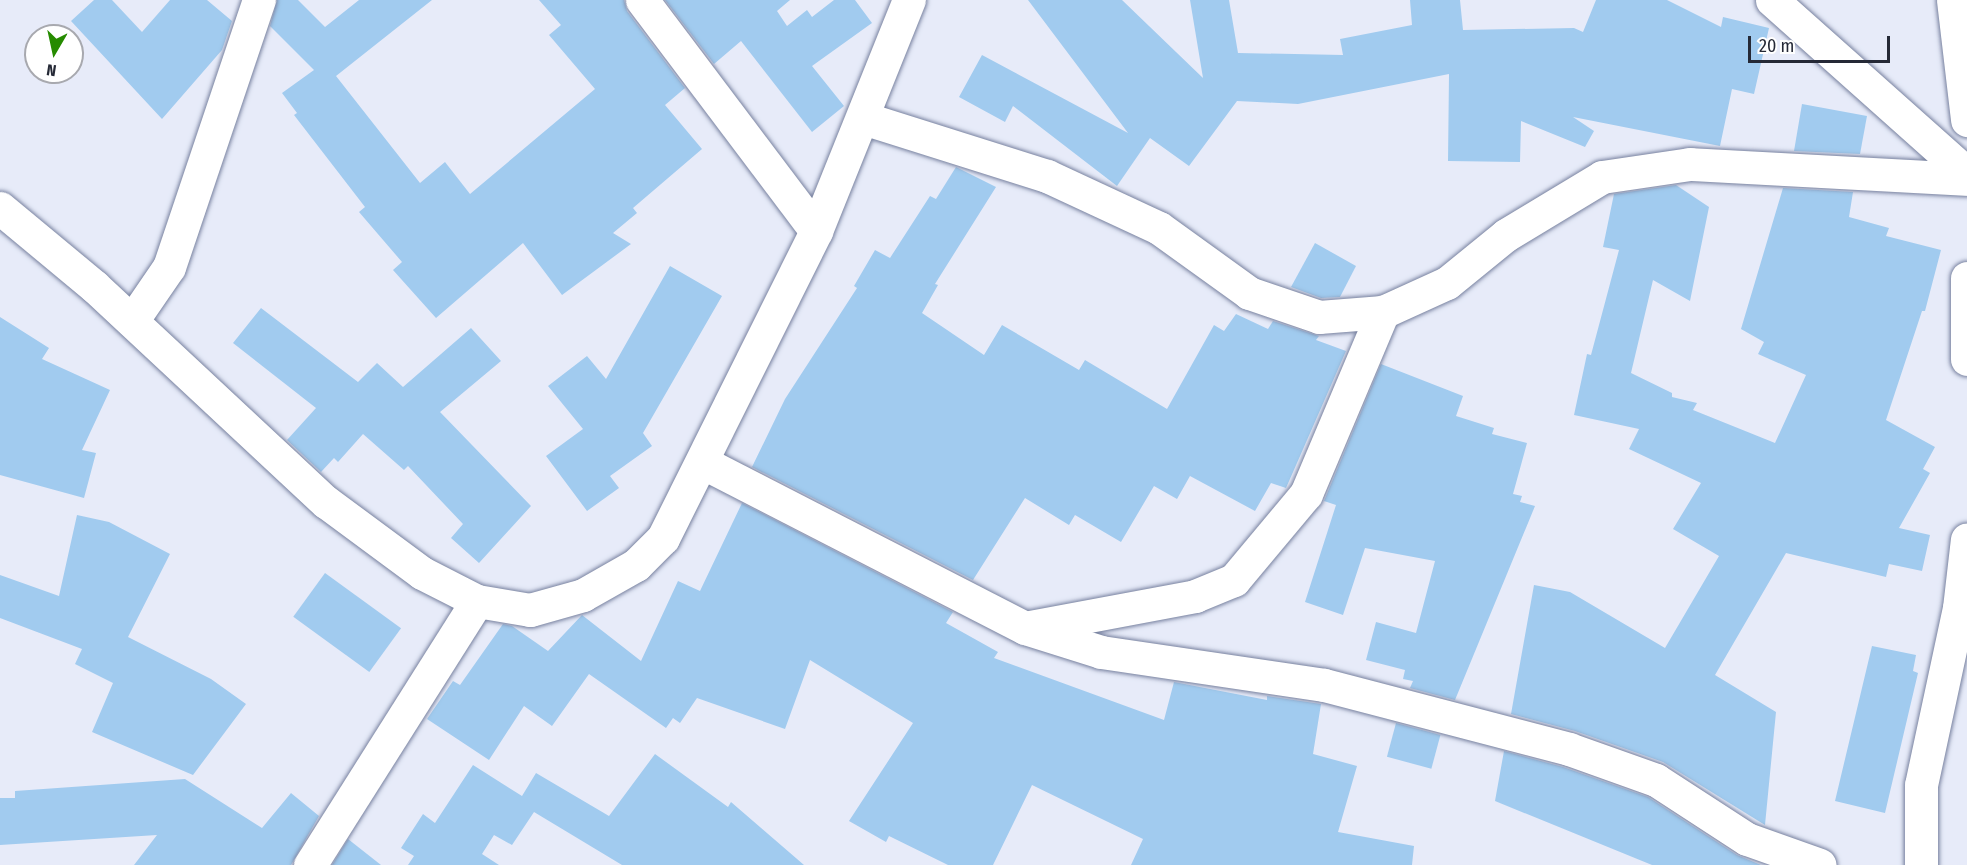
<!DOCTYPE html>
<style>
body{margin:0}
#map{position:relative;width:1967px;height:865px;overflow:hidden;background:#e7ebf9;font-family:"Fira Sans Condensed",sans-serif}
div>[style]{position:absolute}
.building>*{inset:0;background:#a1cbef;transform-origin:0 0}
.roads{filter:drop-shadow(0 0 2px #77819f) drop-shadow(0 0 2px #77819f)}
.minor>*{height:33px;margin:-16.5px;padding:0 16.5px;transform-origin:16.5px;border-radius:16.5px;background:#fff}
span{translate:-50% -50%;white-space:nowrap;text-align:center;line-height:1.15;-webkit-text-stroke:4.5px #fff;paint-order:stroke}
.north{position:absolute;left:24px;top:24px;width:60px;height:60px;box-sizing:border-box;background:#fff;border:2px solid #a8a9af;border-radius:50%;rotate:189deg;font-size:16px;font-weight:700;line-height:24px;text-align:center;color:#252936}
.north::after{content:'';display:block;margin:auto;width:21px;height:27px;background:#268b00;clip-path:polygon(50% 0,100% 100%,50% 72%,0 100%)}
.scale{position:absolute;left:1748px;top:36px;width:142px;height:27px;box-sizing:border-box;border:3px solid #252936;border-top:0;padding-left:8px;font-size:18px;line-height:21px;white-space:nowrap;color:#252936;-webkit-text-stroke:4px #fff;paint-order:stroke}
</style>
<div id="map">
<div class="building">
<div style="clip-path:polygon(94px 0,112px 0,142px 32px,170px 0,207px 0,232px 21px,222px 50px,162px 119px,71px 21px)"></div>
<div style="clip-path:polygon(277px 0,298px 0,325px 27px,359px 0,432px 0,336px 76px,420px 183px,445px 162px,470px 194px,595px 89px,549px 35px,561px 25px,539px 0,624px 0,627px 11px,685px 88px,665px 105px,702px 149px,633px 208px,637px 213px,613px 233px,631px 244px,562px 295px,523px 243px,436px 318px,393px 270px,402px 262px,359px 212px,365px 207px,294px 115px,297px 113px,282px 93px,314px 70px,270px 26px)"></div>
<div style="clip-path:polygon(665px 0,790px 0,777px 11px,787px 26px,807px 10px,812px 17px,834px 0,855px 0,872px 23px,812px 66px,844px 106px,812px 132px,741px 41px,714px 64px)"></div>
<div style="clip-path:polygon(1028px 0,1122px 0,1203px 78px,1190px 0,1229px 0,1238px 53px,1343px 55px,1340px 39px,1412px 25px,1410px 0,1460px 0,1463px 30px,1574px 28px,1583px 32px,1596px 0,1667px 0,1721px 27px,1723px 17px,1769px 28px,1754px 94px,1732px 89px,1720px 146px,1573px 117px,1594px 131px,1585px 147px,1521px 121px,1520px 162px,1448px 161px,1449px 74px,1298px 104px,1237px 101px,1189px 166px,1150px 138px,1117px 186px,1013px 106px,1005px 122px,959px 97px,982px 55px,1128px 133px)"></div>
<div style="clip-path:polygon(1802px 104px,1867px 116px,1860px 154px,1794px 151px)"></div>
<div style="clip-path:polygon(956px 167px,996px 187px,935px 284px,938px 285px,922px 313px,984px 355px,1002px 325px,1079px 370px,1085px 360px,1167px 409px,1214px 325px,1224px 331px,1236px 314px,1268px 329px,1273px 321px,1319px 336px,1316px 340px,1346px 351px,1286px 488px,1271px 483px,1255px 511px,1190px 476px,1177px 499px,1154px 486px,1121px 542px,1075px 515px,1069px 525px,1025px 498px,973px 580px,752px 467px,785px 399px,857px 288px,854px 286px,875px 250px,890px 258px,930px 196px,936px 199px)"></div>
<div style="clip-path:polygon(1676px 185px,1709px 207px,1690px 301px,1653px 280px,1631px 373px,1672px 393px,1672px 397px,1697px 403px,1693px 410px,1775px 443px,1806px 375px,1758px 354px,1764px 342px,1741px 329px,1783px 188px,1853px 192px,1849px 217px,1889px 228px,1886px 236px,1941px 250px,1925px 311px,1922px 311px,1886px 420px,1935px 447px,1923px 469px,1930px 473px,1899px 528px,1930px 535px,1922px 571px,1889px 564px,1886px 577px,1786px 553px,1715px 675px,1776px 712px,1765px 825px,1663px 762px,1575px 731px,1511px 714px,1534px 585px,1570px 592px,1665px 648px,1719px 556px,1673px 529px,1701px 483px,1629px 449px,1639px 429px,1574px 415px,1587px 354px,1591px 355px,1619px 250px,1603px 247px,1614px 194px)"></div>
<div style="clip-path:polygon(1315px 243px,1356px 266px,1340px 297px,1321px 298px,1291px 287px)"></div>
<div style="clip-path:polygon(670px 266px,722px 296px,643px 433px,652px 446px,610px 476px,619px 488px,587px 511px,546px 456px,583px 429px,548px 386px,587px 356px,606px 379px)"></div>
<div style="clip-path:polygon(261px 308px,358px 382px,377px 363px,403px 387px,471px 328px,501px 361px,440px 412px,531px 506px,479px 563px,451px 538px,463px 524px,408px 466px,404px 470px,363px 434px,338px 462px,334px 458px,321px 472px,287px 440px,316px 408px,233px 343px)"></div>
<div style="clip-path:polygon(0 317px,49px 348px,42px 359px,110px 390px,82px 450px,96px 453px,84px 498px,0 475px)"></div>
<div style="clip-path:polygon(1381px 364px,1463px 396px,1456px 416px,1494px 428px,1492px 434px,1527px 443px,1513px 494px,1522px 496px,1520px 502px,1535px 506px,1455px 700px,1410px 688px,1413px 681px,1403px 679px,1405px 670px,1366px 660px,1376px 622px,1416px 633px,1435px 561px,1365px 548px,1343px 615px,1305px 602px,1336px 505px,1324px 501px)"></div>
<div style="clip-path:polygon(742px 503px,953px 612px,946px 623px,998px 652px,994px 658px,1164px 720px,1174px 682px,1267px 700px,1267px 696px,1321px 704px,1313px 754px,1357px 766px,1338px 832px,1414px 846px,1412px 865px,1131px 865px,1143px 839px,1032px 785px,993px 865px,948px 865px,889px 836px,886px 842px,849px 821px,913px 723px,810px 660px,785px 729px,697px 698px,680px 723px,673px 718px,666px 728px,589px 674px,552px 726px,524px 706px,489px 760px,427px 719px,453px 681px,460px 685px,503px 624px,512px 626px,548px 651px,582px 615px,641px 661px,678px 581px,700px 591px)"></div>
<div style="clip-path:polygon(77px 515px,109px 522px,170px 554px,128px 637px,211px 679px,246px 704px,193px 775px,92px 732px,113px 683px,75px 664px,82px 649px,0 618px,0 575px,59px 596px)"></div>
<div style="left:325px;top:573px;width:94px;height:54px;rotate:36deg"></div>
<div style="clip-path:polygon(1872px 646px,1916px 655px,1913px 671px,1918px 673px,1885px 813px,1835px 801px)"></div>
<div style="left:1396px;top:723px;width:46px;height:35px;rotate:15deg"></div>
<div style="clip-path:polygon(1504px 751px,1563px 767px,1648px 797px,1737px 855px,1761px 865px,1652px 865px,1495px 801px)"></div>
<div style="clip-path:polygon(655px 754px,728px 807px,731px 802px,804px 865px,622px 865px,534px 812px,512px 845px,494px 835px,482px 854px,499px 865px,408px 865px,414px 856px,401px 848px,423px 814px,435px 823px,473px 765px,522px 796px,536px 773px,609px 816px)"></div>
<div style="clip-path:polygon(185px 779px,262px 828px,291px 793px,319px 816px,291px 865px,134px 865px,157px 835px,0 845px,0 798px,15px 798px,15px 791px)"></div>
<div style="clip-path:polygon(348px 839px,381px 865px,332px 865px)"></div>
</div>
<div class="roads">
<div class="minor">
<div style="left:642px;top:0;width:289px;rotate:53deg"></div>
<div style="left:1772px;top:0;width:261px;rotate:41.7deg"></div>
<div style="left:1953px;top:0;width:121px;rotate:83.3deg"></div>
<div style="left:863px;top:118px;width:193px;rotate:17.5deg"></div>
<div style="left:1047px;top:176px;width:123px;rotate:24.9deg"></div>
<div style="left:1159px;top:228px;width:111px;rotate:35.8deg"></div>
<div style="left:1249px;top:293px;width:74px;rotate:18.9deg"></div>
<div style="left:1319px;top:317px;width:64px;rotate:-4.5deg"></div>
<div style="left:1383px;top:312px;width:70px;rotate:-24.4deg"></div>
<div style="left:1447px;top:283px;width:76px;rotate:-39.1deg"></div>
<div style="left:1506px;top:235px;width:112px;rotate:-31.1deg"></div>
<div style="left:1602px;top:177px;width:89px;rotate:-8.4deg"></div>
<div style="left:1690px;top:164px;width:277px;rotate:3.1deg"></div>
<div style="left:0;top:208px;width:122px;rotate:39.7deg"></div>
<div style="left:94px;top:286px;width:317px;rotate:43deg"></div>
<div style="left:326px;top:502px;width:119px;rotate:36.5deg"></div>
<div style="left:422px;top:573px;width:62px;rotate:27deg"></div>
<div style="left:477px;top:601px;width:54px;rotate:9.6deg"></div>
<div style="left:530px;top:610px;width:55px;rotate:-15.8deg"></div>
<div style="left:583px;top:595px;width:61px;rotate:-29.5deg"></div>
<div style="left:636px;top:565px;width:38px;rotate:-45deg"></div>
<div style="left:663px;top:538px;width:343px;rotate:-63.5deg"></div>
<div style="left:816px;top:231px;width:249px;rotate:-68.1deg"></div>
<div style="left:1967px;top:278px;width:81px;rotate:90deg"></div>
<div style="left:132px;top:321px;width:65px;rotate:-55.6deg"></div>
<div style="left:169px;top:267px;width:282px;rotate:-71.4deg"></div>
<div style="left:702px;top:462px;width:363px;rotate:27.2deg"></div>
<div style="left:1025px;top:628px;width:80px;rotate:17.5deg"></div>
<div style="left:1101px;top:652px;width:225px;rotate:8.4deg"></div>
<div style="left:1324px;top:685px;width:253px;rotate:14.6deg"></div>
<div style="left:1569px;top:749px;width:92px;rotate:19.6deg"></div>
<div style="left:1656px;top:780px;width:108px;rotate:33deg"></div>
<div style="left:1747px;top:839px;width:77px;rotate:19.6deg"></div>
<div style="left:1030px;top:627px;width:168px;rotate:-10.6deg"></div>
<div style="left:1195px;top:596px;width:42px;rotate:-22.3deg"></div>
<div style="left:1234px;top:580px;width:112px;rotate:-50.1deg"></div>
<div style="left:1306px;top:494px;width:198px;rotate:-67.1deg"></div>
<div style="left:310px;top:865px;width:312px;rotate:-57.7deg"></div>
<div style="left:1921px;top:865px;width:80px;rotate:-90deg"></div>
<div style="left:1921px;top:785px;width:181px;rotate:-77.9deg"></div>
<div style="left:1959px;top:608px;width:69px;rotate:-83.4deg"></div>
</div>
</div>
<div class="north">N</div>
<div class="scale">20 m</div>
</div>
